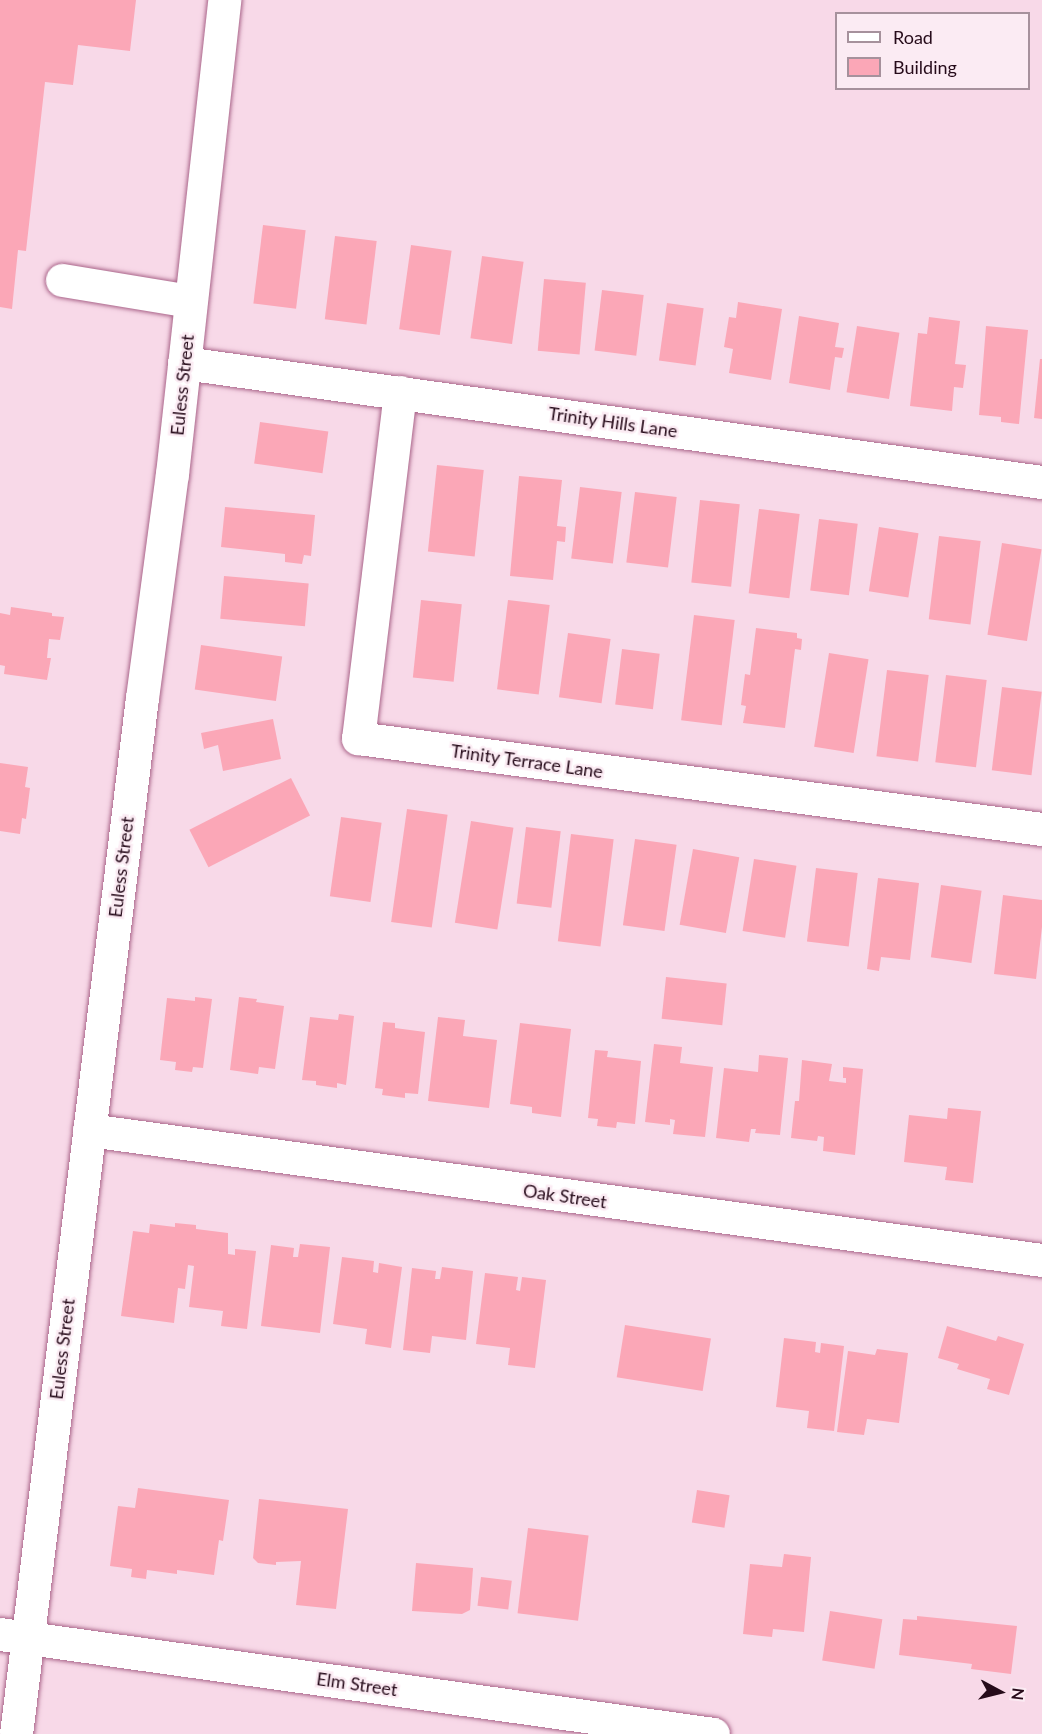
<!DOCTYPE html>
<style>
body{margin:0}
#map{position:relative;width:1042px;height:1734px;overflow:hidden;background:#f8d9e8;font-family:Lato,sans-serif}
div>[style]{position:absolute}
.building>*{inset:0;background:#fba7b7;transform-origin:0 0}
.roads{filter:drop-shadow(0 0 2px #aa658a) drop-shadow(0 0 2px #aa658a)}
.minor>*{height:33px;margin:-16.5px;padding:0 16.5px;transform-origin:16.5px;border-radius:16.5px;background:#fff}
span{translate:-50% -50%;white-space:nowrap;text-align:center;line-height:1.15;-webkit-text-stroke:5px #fbebf3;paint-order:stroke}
.street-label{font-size:18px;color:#260b1a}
.legend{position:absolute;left:835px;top:12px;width:195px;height:78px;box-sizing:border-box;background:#fbebf3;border:2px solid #a6919c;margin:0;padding:8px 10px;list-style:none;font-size:18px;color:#260b1a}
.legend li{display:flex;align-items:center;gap:12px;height:30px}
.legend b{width:30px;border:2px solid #a6919c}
.north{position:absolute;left:970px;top:1662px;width:60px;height:60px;-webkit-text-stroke:4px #fbebf3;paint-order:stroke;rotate:97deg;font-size:16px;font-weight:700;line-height:24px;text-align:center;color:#260b1a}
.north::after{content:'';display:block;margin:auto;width:21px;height:27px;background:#260b1a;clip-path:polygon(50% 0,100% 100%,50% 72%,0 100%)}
</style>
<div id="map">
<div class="building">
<div style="clip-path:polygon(0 0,136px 0,130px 51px,78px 45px,73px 85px,45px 82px,26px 251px,18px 250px,12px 309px,0 307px)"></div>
<div style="left:263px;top:225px;width:43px;height:79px;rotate:7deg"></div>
<div style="left:335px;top:236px;width:42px;height:84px;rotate:7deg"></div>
<div style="left:411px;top:245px;width:41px;height:85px;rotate:8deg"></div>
<div style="left:482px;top:256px;width:42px;height:83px;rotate:8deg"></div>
<div style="left:544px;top:279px;width:42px;height:72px;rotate:5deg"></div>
<div style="left:602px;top:290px;width:42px;height:61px;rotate:7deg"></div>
<div style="clip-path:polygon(738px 302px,782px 309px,771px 380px,729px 373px,733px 349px,724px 347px,729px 317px,736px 318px)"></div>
<div style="left:667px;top:303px;width:37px;height:58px;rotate:8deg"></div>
<div style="clip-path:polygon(799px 316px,839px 323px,835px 347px,844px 348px,842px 358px,835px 357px,830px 390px,789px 383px)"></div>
<div style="clip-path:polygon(929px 317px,960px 321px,955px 364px,966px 365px,963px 388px,954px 387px,952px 411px,910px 406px,918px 333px,927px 334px)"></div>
<div style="left:857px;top:326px;width:43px;height:67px;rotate:9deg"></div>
<div style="clip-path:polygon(986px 326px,1028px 330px,1019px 424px,1001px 422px,1001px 417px,979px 415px)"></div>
<div style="clip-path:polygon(1040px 359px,1042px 359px,1042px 419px,1034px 418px)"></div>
<div style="left:260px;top:422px;width:69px;height:42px;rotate:8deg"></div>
<div style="left:437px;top:465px;width:47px;height:87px;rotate:6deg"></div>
<div style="clip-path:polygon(519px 476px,562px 480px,557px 526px,566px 527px,565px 542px,557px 541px,553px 580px,510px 576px)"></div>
<div style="left:580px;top:487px;width:42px;height:72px;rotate:7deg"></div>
<div style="left:635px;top:492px;width:42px;height:71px;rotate:7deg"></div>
<div style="left:700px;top:500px;width:40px;height:83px;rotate:6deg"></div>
<div style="clip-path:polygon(225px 507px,315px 515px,311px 556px,304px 555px,302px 564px,285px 562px,285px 554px,221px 547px)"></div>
<div style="left:759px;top:509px;width:41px;height:85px;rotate:7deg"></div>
<div style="left:819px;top:519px;width:39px;height:72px;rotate:7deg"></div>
<div style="left:879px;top:527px;width:40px;height:65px;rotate:9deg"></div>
<div style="left:939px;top:536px;width:42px;height:84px;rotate:7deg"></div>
<div style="left:1002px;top:543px;width:40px;height:93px;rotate:9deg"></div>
<div style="left:224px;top:576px;width:85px;height:43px;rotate:5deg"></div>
<div style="left:421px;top:600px;width:41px;height:78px;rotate:6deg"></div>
<div style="left:508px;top:600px;width:42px;height:90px;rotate:7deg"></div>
<div style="clip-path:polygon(11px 607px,52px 613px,52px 616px,64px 617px,60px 640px,49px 639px,47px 658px,51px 658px,47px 680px,4px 674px,5px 666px,0 665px,0 613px,10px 615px)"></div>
<div style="left:694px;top:615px;width:41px;height:106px;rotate:7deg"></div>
<div style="clip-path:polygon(756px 628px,797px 633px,797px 638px,802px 639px,801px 650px,795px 649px,785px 728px,743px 723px,746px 706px,741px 705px,745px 674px,750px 675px)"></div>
<div style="left:568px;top:633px;width:43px;height:65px;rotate:8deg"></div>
<div style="left:201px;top:645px;width:82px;height:45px;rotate:8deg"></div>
<div style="left:622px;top:649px;width:38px;height:56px;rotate:7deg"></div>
<div style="left:829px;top:653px;width:40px;height:95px;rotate:9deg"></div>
<div style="left:887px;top:670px;width:42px;height:87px;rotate:7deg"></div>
<div style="left:946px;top:675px;width:41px;height:88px;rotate:7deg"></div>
<div style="left:1002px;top:687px;width:40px;height:84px;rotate:7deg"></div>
<div style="clip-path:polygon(273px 719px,281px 759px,223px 771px,218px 745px,204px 749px,201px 733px)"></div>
<div style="clip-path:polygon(0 763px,28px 767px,25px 787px,30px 788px,26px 819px,22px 818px,20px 834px,0 831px)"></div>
<div style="left:291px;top:778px;width:42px;height:114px;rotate:63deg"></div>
<div style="left:407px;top:809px;width:41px;height:114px;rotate:8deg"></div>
<div style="left:341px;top:817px;width:41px;height:80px;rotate:8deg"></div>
<div style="left:471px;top:821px;width:43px;height:103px;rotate:9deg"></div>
<div style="left:526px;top:827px;width:35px;height:77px;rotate:7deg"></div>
<div style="left:571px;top:834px;width:43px;height:108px;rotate:7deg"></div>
<div style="left:635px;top:839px;width:42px;height:87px;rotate:8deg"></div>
<div style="left:693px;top:849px;width:47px;height:77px;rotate:10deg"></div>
<div style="left:754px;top:859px;width:43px;height:73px;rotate:9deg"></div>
<div style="left:816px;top:868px;width:42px;height:74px;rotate:7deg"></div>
<div style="clip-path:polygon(878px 878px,919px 883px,910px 960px,881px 957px,879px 971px,867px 969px)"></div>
<div style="left:941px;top:885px;width:41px;height:73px;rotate:8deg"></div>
<div style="clip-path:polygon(1003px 895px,1042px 900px,1042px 927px,1036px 979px,994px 974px)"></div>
<div style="left:666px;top:977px;width:61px;height:42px;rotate:6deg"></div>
<div style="clip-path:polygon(195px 997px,212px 999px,203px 1068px,193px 1067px,192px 1072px,175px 1070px,176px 1062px,160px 1060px,167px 998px,195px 1001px)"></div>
<div style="clip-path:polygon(239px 997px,257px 999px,256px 1002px,284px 1006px,275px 1069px,259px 1067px,258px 1074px,230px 1070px)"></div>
<div style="clip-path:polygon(339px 1014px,354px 1016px,346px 1085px,337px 1083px,337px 1088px,316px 1085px,316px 1081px,302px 1080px,310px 1017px,338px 1020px)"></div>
<div style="clip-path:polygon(438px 1017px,465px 1020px,463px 1036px,497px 1040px,489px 1108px,428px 1101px)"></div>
<div style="clip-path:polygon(383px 1022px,395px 1023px,395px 1028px,425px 1032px,418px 1094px,405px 1093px,405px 1098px,382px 1095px,383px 1089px,375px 1088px)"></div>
<div style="clip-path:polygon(520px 1023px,571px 1029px,561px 1117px,532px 1113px,532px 1107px,510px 1104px)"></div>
<div style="clip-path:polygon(654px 1044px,682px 1047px,680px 1063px,713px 1067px,705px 1137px,673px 1134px,675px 1120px,670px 1119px,670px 1125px,645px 1122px)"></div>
<div style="clip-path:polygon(595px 1050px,608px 1051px,607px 1057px,641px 1061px,635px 1124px,617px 1122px,616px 1128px,597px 1126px,598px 1119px,588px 1118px)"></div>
<div style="clip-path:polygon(759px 1055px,788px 1058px,780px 1135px,755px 1133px,756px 1129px,751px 1129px,749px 1142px,716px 1138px,724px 1068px,758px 1072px)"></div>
<div style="clip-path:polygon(802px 1060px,832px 1064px,829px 1081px,846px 1083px,846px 1078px,843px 1078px,843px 1067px,863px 1069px,855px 1155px,823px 1151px,824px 1137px,818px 1136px,817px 1141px,791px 1138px,795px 1101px,799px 1101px)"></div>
<div style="clip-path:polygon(948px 1108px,981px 1111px,973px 1183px,945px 1180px,947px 1167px,904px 1162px,909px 1115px,947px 1119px)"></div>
<div style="clip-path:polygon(175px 1223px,196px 1225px,196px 1229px,228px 1233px,228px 1254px,235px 1255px,235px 1249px,256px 1251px,247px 1329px,221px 1326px,223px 1311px,189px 1307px,194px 1266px,188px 1265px,185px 1289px,178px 1288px,174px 1323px,121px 1316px,133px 1231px,149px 1233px,150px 1224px,175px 1227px)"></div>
<div style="clip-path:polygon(300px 1244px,330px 1247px,320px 1333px,261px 1326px,271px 1245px,294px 1248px,293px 1257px,298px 1257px)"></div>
<div style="clip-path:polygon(342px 1257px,374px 1261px,373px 1272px,378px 1273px,379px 1263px,402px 1267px,391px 1348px,365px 1344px,367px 1329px,333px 1324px)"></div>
<div style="clip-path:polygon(442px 1267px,473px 1271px,466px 1340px,432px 1336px,430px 1353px,403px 1350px,412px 1268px,436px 1271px,435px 1279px,440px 1279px)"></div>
<div style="clip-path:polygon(485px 1273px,518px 1277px,516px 1290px,520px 1291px,522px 1277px,546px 1280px,535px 1368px,508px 1365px,510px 1348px,476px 1344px)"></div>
<div style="left:625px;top:1325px;width:87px;height:53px;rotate:9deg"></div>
<div style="clip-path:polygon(947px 1326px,996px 1341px,998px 1336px,1024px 1344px,1009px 1395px,987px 1389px,990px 1379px,957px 1369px,959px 1364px,938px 1358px)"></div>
<div style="clip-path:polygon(784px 1338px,816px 1342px,815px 1352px,820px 1353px,821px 1343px,844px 1346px,834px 1431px,807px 1428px,809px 1411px,776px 1407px)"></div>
<div style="clip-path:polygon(877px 1349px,908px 1353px,899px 1423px,867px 1419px,864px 1435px,837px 1432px,848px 1351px,875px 1355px)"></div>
<div style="clip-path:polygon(138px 1488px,229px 1500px,223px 1541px,219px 1540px,214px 1575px,177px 1570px,177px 1574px,147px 1570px,146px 1579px,131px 1577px,132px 1569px,110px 1566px,118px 1506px,135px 1508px)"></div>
<div style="left:697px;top:1490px;width:33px;height:33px;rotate:9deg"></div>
<div style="clip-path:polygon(259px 1499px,348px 1509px,336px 1609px,296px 1605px,301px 1561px,276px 1562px,276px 1565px,258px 1563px,253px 1558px)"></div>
<div style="left:528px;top:1528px;width:61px;height:86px;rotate:7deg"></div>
<div style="clip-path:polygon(784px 1554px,811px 1557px,804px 1632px,773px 1629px,772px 1637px,743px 1634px,750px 1564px,782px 1567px)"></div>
<div style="clip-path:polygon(416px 1563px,473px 1568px,470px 1610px,462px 1614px,412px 1611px)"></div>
<div style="left:481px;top:1577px;width:31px;height:29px;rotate:7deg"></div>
<div style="left:830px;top:1611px;width:53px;height:50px;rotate:9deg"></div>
<div style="clip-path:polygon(917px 1616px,1017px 1626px,1011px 1674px,971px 1669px,972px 1664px,899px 1655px,903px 1619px,917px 1620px)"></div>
</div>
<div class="roads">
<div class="minor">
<div style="left:62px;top:280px;width:130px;rotate:9.3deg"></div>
<div style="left:184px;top:363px;width:866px;rotate:7.9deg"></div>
<div style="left:400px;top:392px;width:349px;rotate:96.9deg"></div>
<div style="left:358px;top:738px;width:690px;rotate:7.58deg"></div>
<div style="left:89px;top:1130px;width:962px;rotate:7.77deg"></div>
<div style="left:0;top:1634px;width:720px;rotate:7.98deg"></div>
<div style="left:16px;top:1734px;width:1044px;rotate:-83.07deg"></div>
<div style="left:142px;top:698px;width:226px;rotate:-82.4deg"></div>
<div style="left:172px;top:474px;width:477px;rotate:-83.7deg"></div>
</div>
</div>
<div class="street-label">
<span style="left:182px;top:385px;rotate:-84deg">Euless Street</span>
<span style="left:613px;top:422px;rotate:8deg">Trinity Hills Lane</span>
<span style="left:527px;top:761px;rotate:8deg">Trinity Terrace Lane</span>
<span style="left:121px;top:867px;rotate:-83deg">Euless Street</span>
<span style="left:565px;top:1196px;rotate:8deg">Oak Street</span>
<span style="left:62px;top:1349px;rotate:-83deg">Euless Street</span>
<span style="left:357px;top:1684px;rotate:8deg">Elm Street</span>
</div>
<ul class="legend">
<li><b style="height:8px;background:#fff"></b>Road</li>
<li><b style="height:16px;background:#fba7b7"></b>Building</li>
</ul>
<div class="north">N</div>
</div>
